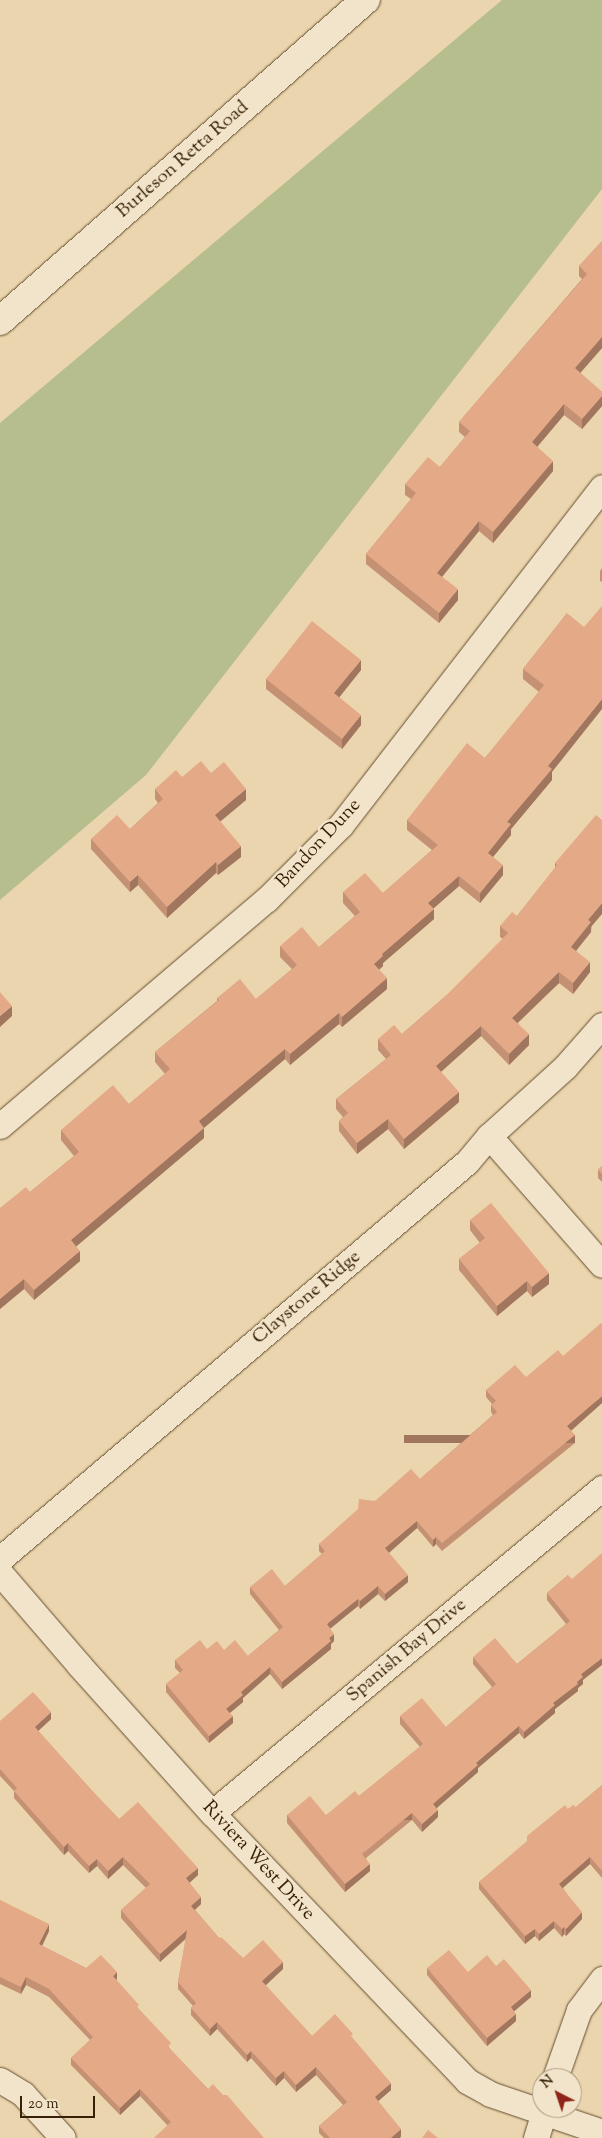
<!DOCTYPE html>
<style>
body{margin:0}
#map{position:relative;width:602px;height:2138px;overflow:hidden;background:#ebd5ae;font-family:"Sorts Mill Goudy",serif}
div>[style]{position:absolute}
.green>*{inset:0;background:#b5be8c}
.roads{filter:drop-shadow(0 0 1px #644d2e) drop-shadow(0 0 1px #644d2e)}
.street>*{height:25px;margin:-12.5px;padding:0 12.5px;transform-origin:12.5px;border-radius:12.5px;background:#f2e4ca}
.secondary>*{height:28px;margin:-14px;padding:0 14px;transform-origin:14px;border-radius:14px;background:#f2e4ca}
.wall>*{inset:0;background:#c49174}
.shaded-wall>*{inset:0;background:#a0765e;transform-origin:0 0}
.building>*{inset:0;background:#e4a987}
span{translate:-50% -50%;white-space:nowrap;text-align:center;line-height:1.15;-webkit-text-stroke:5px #f2e4ca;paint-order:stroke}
.street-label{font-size:19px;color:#372004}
.north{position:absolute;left:532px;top:2068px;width:50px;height:50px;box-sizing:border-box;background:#f2e4ca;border:1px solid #a7967b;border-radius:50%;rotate:319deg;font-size:14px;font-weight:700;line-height:20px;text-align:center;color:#372004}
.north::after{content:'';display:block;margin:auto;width:18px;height:22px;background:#8f2418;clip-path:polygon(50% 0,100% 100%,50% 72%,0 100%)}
.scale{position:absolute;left:20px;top:2096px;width:75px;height:22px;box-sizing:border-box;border:2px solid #372004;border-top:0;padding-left:6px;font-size:15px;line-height:18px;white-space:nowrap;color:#372004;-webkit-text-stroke:4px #f2e4ca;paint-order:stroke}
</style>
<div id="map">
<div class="green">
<div style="clip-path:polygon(502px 0,602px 0,602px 189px,146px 775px,0 900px,0 423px)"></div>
</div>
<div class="roads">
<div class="street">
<div style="left:0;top:1126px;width:349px;rotate:-40.4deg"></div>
<div style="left:266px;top:900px;width:106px;rotate:-45deg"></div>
<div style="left:341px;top:825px;width:427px;rotate:-52.3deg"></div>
<div style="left:489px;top:1136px;width:171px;rotate:48.8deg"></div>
<div style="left:0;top:1559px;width:613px;rotate:-40.37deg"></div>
<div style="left:467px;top:1162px;width:34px;rotate:-50deg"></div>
<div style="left:489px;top:1136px;width:103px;rotate:-42.2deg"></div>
<div style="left:565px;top:1067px;width:56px;rotate:-48.6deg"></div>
<div style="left:0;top:1573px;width:121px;rotate:49.3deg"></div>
<div style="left:79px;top:1665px;width:199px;rotate:48.1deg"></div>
<div style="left:212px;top:1813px;width:370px;rotate:46.4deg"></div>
<div style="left:467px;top:2081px;width:26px;rotate:29deg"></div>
<div style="left:490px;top:2094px;width:118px;rotate:18.7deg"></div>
<div style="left:212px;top:1813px;width:508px;rotate:-39.81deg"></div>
<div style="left:555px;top:2078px;width:72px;rotate:-70.6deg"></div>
<div style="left:579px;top:2010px;width:39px;rotate:-53deg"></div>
<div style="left:0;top:2080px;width:27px;rotate:31deg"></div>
<div style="left:23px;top:2094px;width:59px;rotate:47.7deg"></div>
<div style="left:536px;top:2138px;width:31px;rotate:-73deg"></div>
</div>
<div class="secondary">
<div style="left:0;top:321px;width:487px;rotate:-41.3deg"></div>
</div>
</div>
<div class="wall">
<div style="clip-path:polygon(602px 241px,602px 348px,580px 373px,602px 392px,602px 406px,582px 429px,564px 415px,537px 447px,553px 471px,493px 543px,479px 531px,442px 577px,458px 600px,439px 623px,366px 564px,366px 554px,411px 499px,405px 495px,405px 484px,440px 467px,465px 437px,459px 432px,459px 422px,582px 279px,579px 276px,579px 266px)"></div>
<div style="clip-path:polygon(602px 568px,602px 582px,600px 581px,600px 571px)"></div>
<div style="clip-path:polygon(567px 613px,552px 772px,552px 780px,511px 829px,511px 835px,493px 857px,503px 875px,480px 903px,459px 886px,433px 909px,434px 919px,383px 963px,383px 966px,379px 970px,387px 989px,342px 1027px,339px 1024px,290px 1065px,285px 1059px,204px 1128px,204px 1138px,76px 1246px,80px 1261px,34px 1300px,24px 1289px,0 1309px,0 1207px,0 1208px,30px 1192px,74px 1156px,61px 1140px,61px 1130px,129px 1104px,165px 1074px,155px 1062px,155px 1052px,217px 1001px,217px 998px,256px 999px,292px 969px,280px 957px,280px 946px,319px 947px,355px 916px,343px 903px,343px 892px,383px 893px,432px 850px,407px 830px,407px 820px,485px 758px,539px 692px,523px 679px,523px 669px)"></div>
<div style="clip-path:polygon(361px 670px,339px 697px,361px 725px,342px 749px,266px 689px,266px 679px)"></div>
<div style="clip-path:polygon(211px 773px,246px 800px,220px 821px,241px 857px,218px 875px,216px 873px,167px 918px,138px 885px,130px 892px,91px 849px,91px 839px,130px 829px,158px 803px,155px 799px,155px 789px,182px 777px)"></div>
<div style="clip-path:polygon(602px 820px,591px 932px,576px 951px,590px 972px,573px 994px,559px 983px,518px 1023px,529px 1045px,509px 1065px,481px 1036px,441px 1072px,459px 1102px,404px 1149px,388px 1129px,357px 1154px,339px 1131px,339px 1121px,343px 1117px,336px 1109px,336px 1099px,386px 1059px,378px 1050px,378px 1039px,402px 1034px,449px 993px,503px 939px,500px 937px,500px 926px,517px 916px,555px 868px,555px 863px)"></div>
<div style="clip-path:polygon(602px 1166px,602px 1182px,598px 1178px,598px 1170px)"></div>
<div style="clip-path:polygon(470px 1220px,549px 1284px,532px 1297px,527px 1291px,497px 1316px,459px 1270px,459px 1259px,480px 1243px,470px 1230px)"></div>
<div style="clip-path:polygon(526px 1377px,602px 1403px,571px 1431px,575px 1443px,442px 1551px,436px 1544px,433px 1547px,417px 1528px,389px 1553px,408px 1582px,385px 1601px,378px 1594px,360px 1609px,358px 1606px,330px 1629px,334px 1641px,331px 1644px,331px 1649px,282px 1689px,270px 1674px,243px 1698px,243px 1702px,230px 1713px,233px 1723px,209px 1743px,166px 1692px,166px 1684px,180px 1673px,175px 1668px,175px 1660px,207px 1649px,224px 1650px,248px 1656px,279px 1630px,250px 1594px,250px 1587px,285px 1586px,322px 1554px,319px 1551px,319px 1544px,375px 1501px,420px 1479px,493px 1415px,491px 1412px,491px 1405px,492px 1404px,486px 1397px,486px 1390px)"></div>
<div style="clip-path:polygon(568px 1575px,583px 1684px,578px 1688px,578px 1691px,555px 1709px,555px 1713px,524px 1739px,519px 1733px,478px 1768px,478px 1772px,437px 1808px,438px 1817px,422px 1832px,412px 1820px,366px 1858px,370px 1871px,345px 1892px,287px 1823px,287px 1815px,326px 1815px,359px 1796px,420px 1747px,400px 1724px,400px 1716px,446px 1727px,492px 1687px,473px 1664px,473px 1657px,517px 1664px,566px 1624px,547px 1600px,547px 1593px)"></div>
<div style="clip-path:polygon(51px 1719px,38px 1731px,95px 1794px,119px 1819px,198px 1875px,189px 1883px,201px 1904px,195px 1910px,219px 1938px,243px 1958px,283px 1969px,265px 1985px,312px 2036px,353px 2039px,391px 2090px,378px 2101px,401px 2136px,400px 2138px,324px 2138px,319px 2133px,319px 2126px,343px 2105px,316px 2075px,296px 2092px,284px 2078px,276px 2086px,251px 2058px,247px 2062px,217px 2029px,210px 2036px,191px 2015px,191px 2008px,193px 2006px,178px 1989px,178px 1982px,186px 1939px,160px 1962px,121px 1918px,121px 1910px,146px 1888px,123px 1865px,108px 1879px,97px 1866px,89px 1873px,68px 1851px,64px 1855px,14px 1798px,14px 1791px,0 1776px,0 1721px)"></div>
<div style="clip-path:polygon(602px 1785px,602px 1878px,590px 1864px,563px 1888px,582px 1919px,566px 1936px,564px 1934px,562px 1937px,554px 1928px,539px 1941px,535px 1936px,525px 1944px,479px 1889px,479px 1882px,568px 1809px,576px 1807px)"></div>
<div style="clip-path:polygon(0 1900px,49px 1931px,42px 1946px,86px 1968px,117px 1979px,116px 1980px,171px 2050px,208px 2089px,168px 2126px,140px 2096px,120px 2115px,71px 2065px,71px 2058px,90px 2040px,49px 1997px,26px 1985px,21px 1994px,0 1984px)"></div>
<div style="clip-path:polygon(496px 1966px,531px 1997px,514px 2011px,516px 2021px,487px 2046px,427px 1975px,427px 1968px,468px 1972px)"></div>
</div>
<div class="shaded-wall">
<div style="clip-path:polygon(602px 337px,602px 348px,575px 379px,575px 368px)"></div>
<div style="clip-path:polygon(602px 396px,602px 406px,582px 429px,582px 419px)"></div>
<div style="clip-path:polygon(564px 404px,564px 415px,532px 453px,532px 442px)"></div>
<div style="clip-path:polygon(553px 461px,553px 471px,493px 543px,493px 532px)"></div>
<div style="clip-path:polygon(479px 521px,479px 531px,437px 583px,437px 573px)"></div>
<div style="clip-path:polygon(458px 589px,458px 600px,439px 623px,439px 613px)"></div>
<div style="clip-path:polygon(361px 660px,361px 670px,334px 704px,334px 693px)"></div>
<div style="clip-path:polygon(602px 699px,602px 709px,552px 772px,552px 780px,511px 829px,511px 835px,488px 863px,488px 853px,507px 822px,548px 766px)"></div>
<div style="clip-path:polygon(361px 715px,361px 725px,342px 749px,342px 739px)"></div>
<div style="clip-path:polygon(246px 789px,246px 800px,215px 826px,215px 815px)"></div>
<div style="clip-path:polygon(241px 846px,241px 857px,218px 875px,218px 865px)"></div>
<div style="clip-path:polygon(216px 862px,216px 873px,167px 918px,167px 907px)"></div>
<div style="clip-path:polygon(503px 865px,503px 875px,480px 903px,480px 893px)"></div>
<div style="clip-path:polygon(138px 875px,138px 885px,130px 892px,130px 882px)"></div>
<div style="clip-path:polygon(459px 876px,459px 886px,428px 913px,428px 903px)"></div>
<div style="clip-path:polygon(602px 903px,602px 914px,591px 927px,591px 932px,571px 957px,571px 947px,588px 920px)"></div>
<div style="clip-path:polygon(434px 909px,434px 919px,383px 963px,383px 966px,374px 974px,374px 964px,382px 954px)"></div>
<div style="clip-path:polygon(590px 962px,590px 972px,573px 994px,573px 983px)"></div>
<div style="clip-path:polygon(559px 972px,559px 983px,512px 1028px,512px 1018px)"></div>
<div style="clip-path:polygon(387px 978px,387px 989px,342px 1027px,342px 1017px)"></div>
<div style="clip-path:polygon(12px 1006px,12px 1016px,0 1027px,0 1016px)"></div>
<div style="clip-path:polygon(339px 1013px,339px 1024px,290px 1065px,290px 1054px)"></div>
<div style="clip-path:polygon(481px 1026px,481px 1036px,436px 1076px,436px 1066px)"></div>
<div style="clip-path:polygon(529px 1034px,529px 1045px,509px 1065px,509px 1054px)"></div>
<div style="clip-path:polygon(285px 1049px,285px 1059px,199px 1132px,199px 1121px)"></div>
<div style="clip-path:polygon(459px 1092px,459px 1102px,404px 1149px,404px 1139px)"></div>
<div style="clip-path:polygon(388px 1119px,388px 1129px,357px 1154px,357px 1143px)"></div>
<div style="clip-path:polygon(204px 1128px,204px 1138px,71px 1251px,71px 1240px)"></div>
<div style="clip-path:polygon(80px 1251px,80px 1261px,34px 1300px,34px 1290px)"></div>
<div style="clip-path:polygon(549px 1273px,549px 1284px,532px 1297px,532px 1287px)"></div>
<div style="clip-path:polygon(24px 1279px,24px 1289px,0 1309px,0 1299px)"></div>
<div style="clip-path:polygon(527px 1281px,527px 1291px,497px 1316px,497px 1306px)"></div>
<div style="clip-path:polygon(602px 1396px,602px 1403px,567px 1434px,567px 1426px)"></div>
<div style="left:575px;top:1435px;width:8px;height:171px;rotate:90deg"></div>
<div style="clip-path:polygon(417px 1521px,417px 1528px,385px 1556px,385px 1548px)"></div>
<div style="clip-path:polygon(436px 1537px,436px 1544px,433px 1547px,433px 1540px)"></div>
<div style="clip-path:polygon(408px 1575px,408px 1582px,385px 1601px,385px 1594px)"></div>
<div style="clip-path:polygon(378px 1586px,378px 1594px,360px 1609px,360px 1601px)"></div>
<div style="clip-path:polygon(358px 1599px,358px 1606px,327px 1631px,327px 1624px)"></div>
<div style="clip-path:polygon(334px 1634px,334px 1641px,331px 1644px,331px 1649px,282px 1689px,282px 1682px)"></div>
<div style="clip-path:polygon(602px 1658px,602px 1665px,583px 1680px,583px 1684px,578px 1688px,578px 1691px,555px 1709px,555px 1713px,524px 1739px,524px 1732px,553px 1703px,577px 1682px,581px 1674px)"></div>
<div style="clip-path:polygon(270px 1667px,270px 1674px,243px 1698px,243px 1702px,226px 1716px,226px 1709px,241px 1692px)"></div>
<div style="clip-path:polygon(51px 1712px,51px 1719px,35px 1734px,35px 1727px)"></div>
<div style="clip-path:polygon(233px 1716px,233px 1723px,209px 1743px,209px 1736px)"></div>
<div style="clip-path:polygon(519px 1726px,519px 1733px,478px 1768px,478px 1772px,433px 1811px,433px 1804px,476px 1763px)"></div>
<div style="clip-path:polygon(438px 1810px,438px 1817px,422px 1832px,422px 1824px)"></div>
<div style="left:412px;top:1813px;width:7px;height:65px;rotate:90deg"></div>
<div style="clip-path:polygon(68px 1843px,68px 1851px,64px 1855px,64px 1847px)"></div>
<div style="clip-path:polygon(123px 1857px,123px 1865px,108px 1879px,108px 1871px)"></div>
<div style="clip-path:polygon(590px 1857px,590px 1864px,559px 1891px,559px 1884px)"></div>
<div style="clip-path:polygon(97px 1859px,97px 1866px,89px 1873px,89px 1866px)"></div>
<div style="clip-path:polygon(370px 1864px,370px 1871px,345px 1892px,345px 1884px)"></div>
<div style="clip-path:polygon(198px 1868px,198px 1875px,186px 1886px,186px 1878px)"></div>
<div style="clip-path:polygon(201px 1897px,201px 1904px,191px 1913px,191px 1906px)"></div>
<div style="clip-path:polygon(582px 1912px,582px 1919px,566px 1936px,566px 1929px)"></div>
<div style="clip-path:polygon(554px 1921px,554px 1928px,539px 1941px,539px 1934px)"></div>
<div style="clip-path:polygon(49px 1924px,49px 1931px,39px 1952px,39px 1944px)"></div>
<div style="clip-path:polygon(564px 1927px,564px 1934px,562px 1937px,562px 1929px)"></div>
<div style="clip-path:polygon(535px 1929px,535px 1936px,525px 1944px,525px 1936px)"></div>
<div style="clip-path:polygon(187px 1930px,187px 1937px,160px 1962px,160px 1954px)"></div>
<div style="clip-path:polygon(283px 1962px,283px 1969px,262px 1989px,262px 1981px)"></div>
<div style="clip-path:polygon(117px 1972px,117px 1979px,113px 1983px,113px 1976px)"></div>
<div style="clip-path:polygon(26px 1977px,26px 1985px,21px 1994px,21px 1987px)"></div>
<div style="clip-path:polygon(531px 1990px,531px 1997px,511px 2014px,511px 2007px)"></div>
<div style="clip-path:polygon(516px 2014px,516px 2021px,487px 2046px,487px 2038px)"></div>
<div style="clip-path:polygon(217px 2022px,217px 2029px,210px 2036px,210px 2029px)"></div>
<div style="clip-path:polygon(251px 2051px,251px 2058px,247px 2062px,247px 2055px)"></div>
<div style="clip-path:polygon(316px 2067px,316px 2075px,296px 2092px,296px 2085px)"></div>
<div style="clip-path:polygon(284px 2071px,284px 2078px,276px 2086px,276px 2078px)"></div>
<div style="clip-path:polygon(391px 2083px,391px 2090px,375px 2104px,375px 2097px)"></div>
<div style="clip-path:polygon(140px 2089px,140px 2096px,120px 2115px,120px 2108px)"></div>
<div style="clip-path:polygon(401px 2129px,401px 2136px,400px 2138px,391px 2138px)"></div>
</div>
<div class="building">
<div style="clip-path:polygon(602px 241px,602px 337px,575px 368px,602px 392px,602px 396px,582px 419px,564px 404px,532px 442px,553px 461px,493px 532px,479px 521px,437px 573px,458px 589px,439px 613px,366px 554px,416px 493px,405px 484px,428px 457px,440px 467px,470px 431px,459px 422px,587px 274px,579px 266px)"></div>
<div style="clip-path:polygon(602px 606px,602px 699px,548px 766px,552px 769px,507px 822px,511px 824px,488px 853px,503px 865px,480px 893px,459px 876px,428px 903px,434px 909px,382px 954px,383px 956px,374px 964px,387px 978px,342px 1017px,339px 1013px,290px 1054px,285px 1049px,199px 1121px,204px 1128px,71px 1240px,80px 1251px,34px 1290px,24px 1279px,0 1299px,0 1207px,0 1208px,26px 1187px,30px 1192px,79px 1152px,61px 1130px,113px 1085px,129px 1104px,170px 1069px,155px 1052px,219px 1000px,217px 998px,240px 979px,256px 999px,297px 965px,280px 946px,302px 927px,319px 947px,360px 912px,343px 892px,365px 873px,383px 893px,438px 845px,407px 820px,467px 743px,485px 758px,544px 685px,523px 669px,567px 613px,584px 627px)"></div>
<div style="clip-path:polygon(312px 621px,361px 660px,334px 693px,361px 715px,342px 739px,266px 679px)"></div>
<div style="clip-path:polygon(201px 761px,211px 773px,224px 762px,246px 789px,215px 815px,241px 846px,218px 865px,216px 862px,167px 907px,138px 875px,130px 882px,91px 839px,117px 815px,130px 829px,163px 799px,155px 789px,176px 770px,182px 777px)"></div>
<div style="clip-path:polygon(596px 815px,602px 820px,602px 903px,588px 920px,591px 922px,571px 947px,590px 962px,573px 983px,559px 972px,512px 1018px,529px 1034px,509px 1054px,481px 1026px,436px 1066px,459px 1092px,404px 1139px,388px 1119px,357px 1143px,339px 1121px,348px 1113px,336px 1099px,391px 1055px,378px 1039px,394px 1025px,402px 1034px,449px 993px,508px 933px,500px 926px,512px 912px,517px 916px,557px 865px,555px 863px)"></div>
<div style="clip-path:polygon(0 992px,12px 1006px,0 1016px)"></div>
<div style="clip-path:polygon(602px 1166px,602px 1174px,598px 1170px)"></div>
<div style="clip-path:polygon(491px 1203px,549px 1273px,532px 1287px,527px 1281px,497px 1306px,459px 1259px,485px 1238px,470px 1220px)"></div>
<div style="clip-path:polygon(601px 1323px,602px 1324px,602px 1396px,567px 1426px,575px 1435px,442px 1543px,436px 1537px,433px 1540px,417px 1521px,385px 1548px,408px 1575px,385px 1594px,378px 1586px,360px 1601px,358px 1599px,327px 1624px,334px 1634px,329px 1638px,331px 1641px,282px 1682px,270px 1667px,241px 1692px,243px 1695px,226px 1709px,233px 1716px,209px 1736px,166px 1684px,183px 1670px,175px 1660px,200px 1640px,207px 1649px,217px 1641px,224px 1650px,235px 1640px,248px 1656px,283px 1627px,250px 1587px,272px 1569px,285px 1586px,325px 1551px,319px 1544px,358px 1509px,359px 1499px,375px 1501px,411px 1469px,420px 1479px,497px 1412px,491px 1405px,496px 1401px,486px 1390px,515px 1365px,526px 1377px,558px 1350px,563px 1356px)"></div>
<div style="clip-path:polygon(602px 1553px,602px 1658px,581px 1674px,583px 1677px,577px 1682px,578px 1684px,553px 1703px,555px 1705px,524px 1732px,519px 1726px,476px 1763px,478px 1765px,433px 1804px,438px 1810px,422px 1824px,412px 1813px,362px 1854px,370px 1864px,345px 1884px,287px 1815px,310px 1796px,326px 1815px,355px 1791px,359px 1796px,423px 1744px,400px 1716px,422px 1698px,446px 1727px,496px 1684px,473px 1657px,495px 1638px,517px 1664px,570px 1621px,547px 1593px,568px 1575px,572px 1579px)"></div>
<div style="clip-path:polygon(33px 1692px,51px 1712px,35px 1727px,95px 1794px,119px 1819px,138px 1802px,198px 1868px,186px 1878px,201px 1897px,191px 1906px,219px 1938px,221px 1937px,243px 1958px,263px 1940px,283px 1962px,262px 1981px,312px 2036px,335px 2014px,353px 2034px,351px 2036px,391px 2083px,375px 2097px,401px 2129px,391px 2138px,330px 2138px,319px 2126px,347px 2102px,316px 2067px,296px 2085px,284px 2071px,276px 2078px,251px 2051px,247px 2055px,217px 2022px,210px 2029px,191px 2008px,196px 2003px,178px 1982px,187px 1930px,160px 1954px,121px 1910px,150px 1884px,123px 1857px,108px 1871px,97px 1859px,89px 1866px,68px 1843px,64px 1847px,14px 1791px,17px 1788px,0 1769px,0 1721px)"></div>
<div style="clip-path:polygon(602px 1785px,602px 1871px,590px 1857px,559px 1884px,582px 1912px,566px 1929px,564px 1927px,562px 1929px,554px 1921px,539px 1934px,535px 1929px,525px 1936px,479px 1882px,527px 1841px,527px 1836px,565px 1805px,568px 1809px,573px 1805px,576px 1807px)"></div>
<div style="clip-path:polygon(0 1900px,49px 1924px,39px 1944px,86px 1968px,101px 1955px,117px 1972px,113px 1976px,139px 2005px,137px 2007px,171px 2043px,168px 2047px,208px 2089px,213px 2084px,223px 2095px,227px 2095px,264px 2138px,154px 2138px,171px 2122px,140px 2089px,120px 2108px,71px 2058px,93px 2037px,49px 1989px,26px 1977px,21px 1987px,0 1977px)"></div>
<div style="clip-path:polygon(449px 1950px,468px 1972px,487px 1955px,496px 1966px,504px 1959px,531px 1990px,511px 2007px,516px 2014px,487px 2038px,427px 1968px)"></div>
<div style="clip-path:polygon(428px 2130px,438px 2138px,422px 2138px)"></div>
</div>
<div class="street-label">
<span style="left:183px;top:160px;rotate:-41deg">Burleson Retta Road</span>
<span style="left:319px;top:844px;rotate:-47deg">Bandon Dune</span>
<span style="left:307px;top:1298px;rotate:-40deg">Claystone Ridge</span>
<span style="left:407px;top:1651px;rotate:-40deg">Spanish Bay Drive</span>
<span style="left:258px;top:1861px;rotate:47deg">Riviera West Drive</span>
</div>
<div class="north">N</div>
<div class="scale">20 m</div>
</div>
